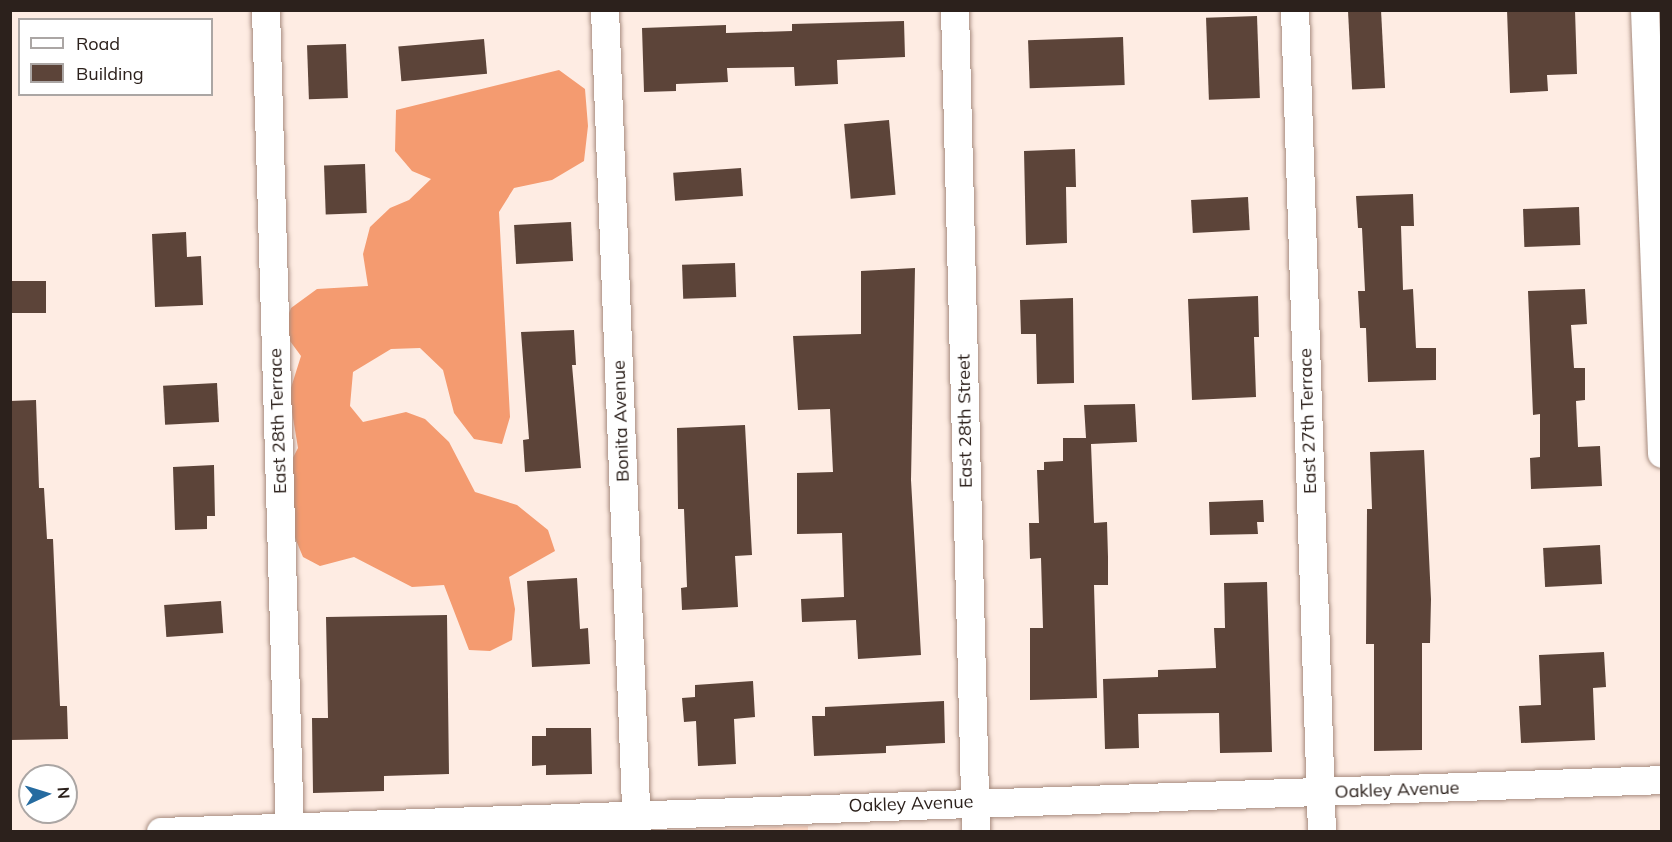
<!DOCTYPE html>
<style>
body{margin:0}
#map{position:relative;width:1672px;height:842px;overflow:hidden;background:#feece3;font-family:Mulish,sans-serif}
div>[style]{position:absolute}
.green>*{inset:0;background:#fbd6c4}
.forest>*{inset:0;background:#f49b70}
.building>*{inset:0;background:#5c4439;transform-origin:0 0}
.roads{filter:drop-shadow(0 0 2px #a68b7e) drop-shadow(0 0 2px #a68b7e)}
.minor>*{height:28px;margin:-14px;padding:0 14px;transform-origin:14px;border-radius:14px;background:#fff}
span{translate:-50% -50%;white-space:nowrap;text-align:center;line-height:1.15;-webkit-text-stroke:6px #fff;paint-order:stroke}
.street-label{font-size:18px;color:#2c211c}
.frame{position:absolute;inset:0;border:12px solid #2c211c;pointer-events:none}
.legend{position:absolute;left:18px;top:18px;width:195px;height:78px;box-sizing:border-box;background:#fff;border:2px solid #aba6a4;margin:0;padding:8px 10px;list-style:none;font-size:18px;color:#2c211c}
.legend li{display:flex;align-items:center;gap:12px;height:30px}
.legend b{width:30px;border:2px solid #aba6a4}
.north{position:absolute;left:18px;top:764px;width:60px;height:60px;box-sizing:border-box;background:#fff;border:2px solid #aba6a4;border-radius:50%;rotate:86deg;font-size:16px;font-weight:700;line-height:24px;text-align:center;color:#2c211c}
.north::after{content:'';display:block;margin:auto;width:21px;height:27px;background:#256ba0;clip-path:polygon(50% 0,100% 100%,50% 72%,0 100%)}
</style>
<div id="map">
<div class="green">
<div style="clip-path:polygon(808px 826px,808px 832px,664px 831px,666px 830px)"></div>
</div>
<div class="forest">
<div style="clip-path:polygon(559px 70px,585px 89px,588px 126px,584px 161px,552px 180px,514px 188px,499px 212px,510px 417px,502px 444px,474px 439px,454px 413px,443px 370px,420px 348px,391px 349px,353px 372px,350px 406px,363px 422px,406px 412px,425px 419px,449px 442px,475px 492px,517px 505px,548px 530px,555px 551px,509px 577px,515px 609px,512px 640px,490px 651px,469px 650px,444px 585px,412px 587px,354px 557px,320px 566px,303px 557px,293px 533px,286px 471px,298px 448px,289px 394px,301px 356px,287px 337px,287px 318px,291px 308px,317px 289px,368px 286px,363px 254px,370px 227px,390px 208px,409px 200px,431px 179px,412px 171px,395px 151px,396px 110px)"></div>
</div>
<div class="building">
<div style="left:1381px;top:10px;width:78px;height:33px;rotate:87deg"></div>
<div style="clip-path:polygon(1507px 10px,1575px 10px,1577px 74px,1547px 75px,1548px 91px,1510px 93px)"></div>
<div style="left:1257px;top:16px;width:82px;height:51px;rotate:88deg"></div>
<div style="clip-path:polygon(904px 21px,905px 57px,837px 60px,838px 84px,795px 86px,794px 67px,727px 68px,728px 82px,676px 84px,676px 91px,644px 92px,642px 28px,726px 25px,726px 33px,792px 31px,792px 24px)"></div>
<div style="left:1123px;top:37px;width:48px;height:95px;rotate:88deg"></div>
<div style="left:484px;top:39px;width:35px;height:86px;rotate:85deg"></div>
<div style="left:346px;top:44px;width:54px;height:39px;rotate:88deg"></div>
<div style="left:889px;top:120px;width:75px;height:45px;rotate:85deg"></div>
<div style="clip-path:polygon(1075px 149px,1076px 187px,1066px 187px,1067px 243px,1026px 245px,1024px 151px)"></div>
<div style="left:365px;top:164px;width:49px;height:41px;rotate:88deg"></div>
<div style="left:741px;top:168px;width:28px;height:68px;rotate:86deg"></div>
<div style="clip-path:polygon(1413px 194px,1414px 226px,1401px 226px,1403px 290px,1413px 289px,1416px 348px,1436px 348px,1436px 380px,1368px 382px,1366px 328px,1360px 328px,1358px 291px,1365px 291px,1362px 228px,1358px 228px,1356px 196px)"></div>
<div style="left:1248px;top:197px;width:33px;height:57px;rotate:87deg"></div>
<div style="left:1579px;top:207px;width:38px;height:56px;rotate:88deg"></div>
<div style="left:571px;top:222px;width:39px;height:57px;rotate:87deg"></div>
<div style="clip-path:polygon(186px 232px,187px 257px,201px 256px,203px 305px,155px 307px,152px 234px)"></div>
<div style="left:735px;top:263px;width:34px;height:53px;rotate:88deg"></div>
<div style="clip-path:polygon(915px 268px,911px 480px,921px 655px,858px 659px,856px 620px,802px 622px,801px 599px,844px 597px,842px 533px,797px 534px,797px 473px,833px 472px,830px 409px,798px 410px,793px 336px,861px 334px,861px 271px)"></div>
<div style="left:46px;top:281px;width:32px;height:36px;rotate:90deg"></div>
<div style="clip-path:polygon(1585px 289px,1587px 324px,1571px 325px,1574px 368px,1585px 368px,1585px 400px,1576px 401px,1578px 447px,1600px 446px,1602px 486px,1531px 489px,1530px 458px,1540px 457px,1540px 414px,1533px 415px,1528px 291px)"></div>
<div style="clip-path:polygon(1258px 296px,1259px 337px,1254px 337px,1256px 397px,1192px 400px,1188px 299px)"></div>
<div style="clip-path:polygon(1073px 298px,1074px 383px,1037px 384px,1036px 334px,1021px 334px,1020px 300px)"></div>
<div style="clip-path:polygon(574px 330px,576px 365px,572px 365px,581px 468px,525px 472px,523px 440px,529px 439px,521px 332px)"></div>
<div style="left:217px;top:383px;width:39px;height:54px;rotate:87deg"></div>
<div style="clip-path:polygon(36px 400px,39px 488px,44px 488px,47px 539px,53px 539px,60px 706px,67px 706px,68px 739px,10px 740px,10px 401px)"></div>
<div style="clip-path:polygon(1135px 404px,1137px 442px,1091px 444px,1094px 523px,1107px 522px,1108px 557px,1108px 585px,1094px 585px,1097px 698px,1030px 700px,1030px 628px,1043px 628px,1041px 558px,1030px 559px,1029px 523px,1039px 523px,1037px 470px,1044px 470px,1044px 462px,1063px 461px,1063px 438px,1086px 438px,1084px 405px)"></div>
<div style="clip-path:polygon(745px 425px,752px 555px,735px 556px,738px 607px,682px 610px,681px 588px,687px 587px,684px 509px,678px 509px,677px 428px)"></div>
<div style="clip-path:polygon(1424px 450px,1431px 599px,1430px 643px,1422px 643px,1422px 750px,1374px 751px,1374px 644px,1366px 644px,1367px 509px,1372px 509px,1370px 452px)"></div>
<div style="clip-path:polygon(214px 465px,215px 516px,207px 516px,207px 529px,175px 530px,173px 467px)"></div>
<div style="clip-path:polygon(1263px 500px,1264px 522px,1257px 522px,1258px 534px,1210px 535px,1209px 502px)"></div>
<div style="left:1600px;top:545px;width:39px;height:57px;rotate:87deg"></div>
<div style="clip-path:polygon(577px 578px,580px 629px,588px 628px,590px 664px,532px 667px,527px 581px)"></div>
<div style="clip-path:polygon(1267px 582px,1272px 752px,1220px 753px,1219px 713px,1138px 714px,1139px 748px,1105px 749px,1103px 679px,1158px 677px,1158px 670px,1216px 668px,1214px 628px,1225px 628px,1224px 583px)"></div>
<div style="left:221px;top:601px;width:32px;height:57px;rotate:86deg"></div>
<div style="clip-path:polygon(447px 615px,449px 774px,384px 776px,384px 791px,313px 793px,312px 718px,328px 718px,326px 617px)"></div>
<div style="clip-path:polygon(1604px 652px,1606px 687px,1593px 688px,1595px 740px,1521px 743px,1519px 706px,1541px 705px,1539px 655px)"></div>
<div style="clip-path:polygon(753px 681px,755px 717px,734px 719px,736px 764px,698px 766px,696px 721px,684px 722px,682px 698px,695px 697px,695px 685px)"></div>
<div style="clip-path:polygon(944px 701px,945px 743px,886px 746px,886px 753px,814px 756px,812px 716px,825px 716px,825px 707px)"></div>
<div style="clip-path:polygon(546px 728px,591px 728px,592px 774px,546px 775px,546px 765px,532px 766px,532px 736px,546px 736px)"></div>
</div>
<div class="roads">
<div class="minor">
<div style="left:266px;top:10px;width:822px;rotate:88.33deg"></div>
<div style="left:605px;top:10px;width:821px;rotate:87.77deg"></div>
<div style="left:955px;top:10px;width:822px;rotate:88.54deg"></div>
<div style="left:1295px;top:10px;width:822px;rotate:88.12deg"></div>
<div style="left:1645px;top:10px;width:444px;rotate:87.8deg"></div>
<div style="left:161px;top:832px;width:1502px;rotate:-1.98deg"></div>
</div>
</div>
<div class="street-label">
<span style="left:278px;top:421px;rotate:-92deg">East 28th Terrace</span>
<span style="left:621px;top:421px;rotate:-92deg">Bonita Avenue</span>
<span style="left:965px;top:421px;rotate:-91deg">East 28th Street</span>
<span style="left:1308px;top:421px;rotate:-92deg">East 27th Terrace</span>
<span style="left:1397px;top:790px;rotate:-2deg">Oakley Avenue</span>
<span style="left:911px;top:804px;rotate:-2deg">Oakley Avenue</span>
</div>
<div class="frame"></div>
<ul class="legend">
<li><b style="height:8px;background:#fff"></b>Road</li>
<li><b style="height:16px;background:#5c4439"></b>Building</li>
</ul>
<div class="north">N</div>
</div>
